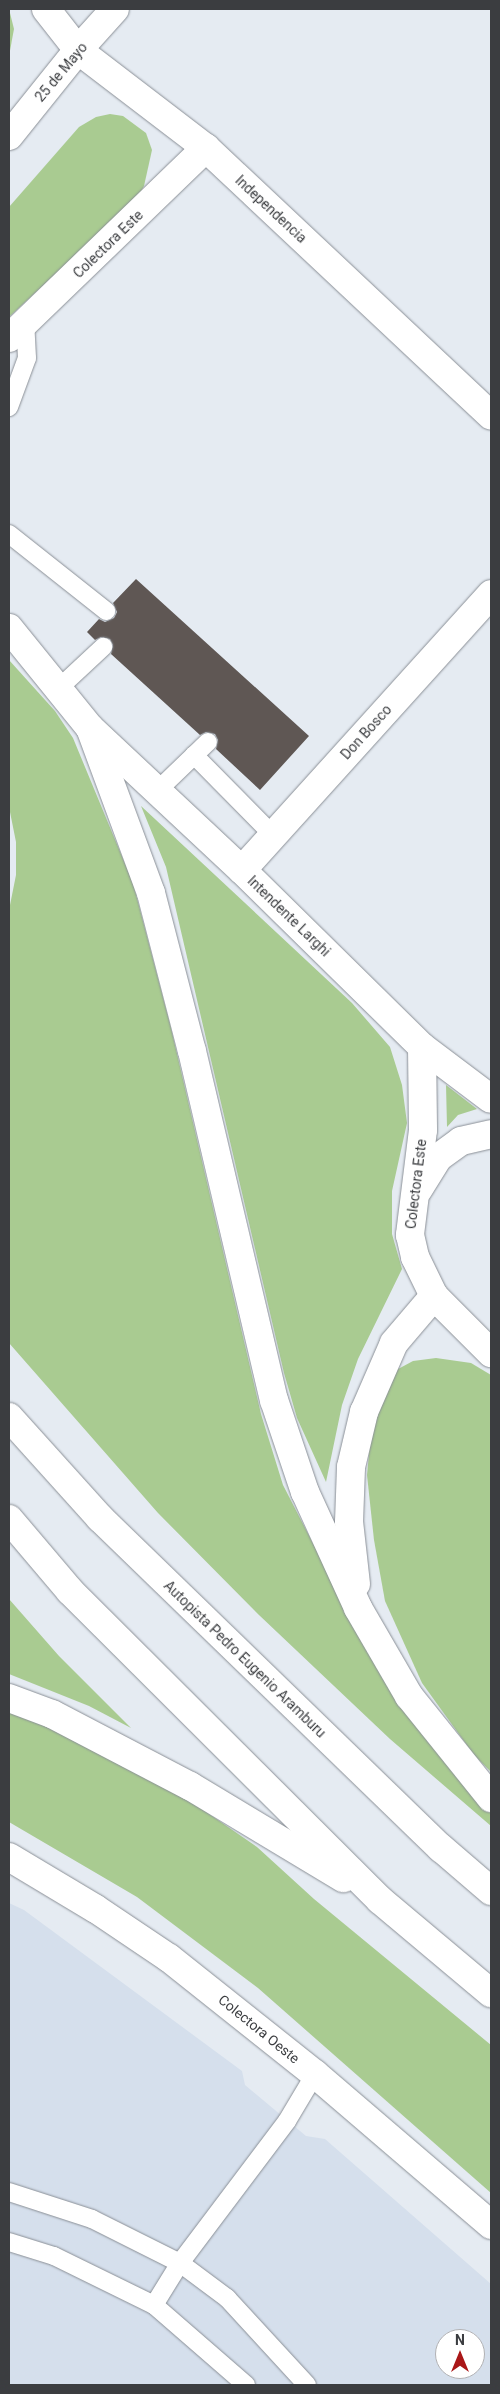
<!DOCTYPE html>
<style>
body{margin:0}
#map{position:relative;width:500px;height:2394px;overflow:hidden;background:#e5ebf2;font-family:Roboto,sans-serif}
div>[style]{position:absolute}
.built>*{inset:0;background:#d5dfec}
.green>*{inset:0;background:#a9cb91}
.building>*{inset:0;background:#5f5754}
.roads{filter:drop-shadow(0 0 1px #8a8f96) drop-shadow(0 0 1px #8a8f96)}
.lane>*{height:18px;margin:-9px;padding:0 9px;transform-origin:9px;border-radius:9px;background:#fff}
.street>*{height:28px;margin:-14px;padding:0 14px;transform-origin:14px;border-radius:14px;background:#fff}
.secondary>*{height:28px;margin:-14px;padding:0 14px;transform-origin:14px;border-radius:14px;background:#fff}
.primary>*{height:28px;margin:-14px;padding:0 14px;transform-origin:14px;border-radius:14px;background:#fff}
.highway>*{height:28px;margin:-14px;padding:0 14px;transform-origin:14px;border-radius:14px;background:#fff}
span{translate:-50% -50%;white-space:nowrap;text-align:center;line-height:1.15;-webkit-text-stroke:5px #fff;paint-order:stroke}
.street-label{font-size:14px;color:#3b3d40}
.frame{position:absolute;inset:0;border:10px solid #3b3d40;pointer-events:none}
.north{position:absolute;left:435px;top:2329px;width:50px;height:50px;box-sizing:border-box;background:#fff;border:1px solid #b1b1b3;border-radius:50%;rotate:0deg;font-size:14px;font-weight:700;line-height:20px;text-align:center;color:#3b3d40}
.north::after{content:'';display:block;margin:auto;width:18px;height:22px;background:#aa1718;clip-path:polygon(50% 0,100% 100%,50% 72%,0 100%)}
</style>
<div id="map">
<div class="built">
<div style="clip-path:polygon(evenodd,9px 1903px,24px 1910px,242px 2071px,245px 2085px,306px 2136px,325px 2139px,491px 2284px,491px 2385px,9px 2385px,9px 1903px,445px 2339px,475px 2339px,475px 2369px,445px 2369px,445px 2339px)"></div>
</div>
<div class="green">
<div style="clip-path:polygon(9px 9px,14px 29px,9px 56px)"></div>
<div style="clip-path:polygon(110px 114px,123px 116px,146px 133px,152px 150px,144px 186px,136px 200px,9px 317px,9px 207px,79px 127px,96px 117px)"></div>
<div style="clip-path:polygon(9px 660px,55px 711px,73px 738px,133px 883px,171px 1028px,261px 1414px,283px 1485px,338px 1592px,491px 1804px,491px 1826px,390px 1739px,259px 1615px,158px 1513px,9px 1343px,9px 910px,16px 875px,16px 842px,9px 807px)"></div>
<div style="clip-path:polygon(141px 806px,352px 1003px,390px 1047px,402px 1085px,407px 1123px,392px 1191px,392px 1234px,402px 1269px,358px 1359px,342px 1405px,326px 1482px,297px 1418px,284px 1373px,166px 867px)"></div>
<div style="clip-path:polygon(446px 1085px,477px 1109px,458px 1115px,447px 1127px)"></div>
<div style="clip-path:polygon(436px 1358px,471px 1363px,491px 1375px,491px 1772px,474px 1755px,422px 1683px,385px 1601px,374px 1540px,367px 1475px,373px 1412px,387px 1375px,413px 1361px)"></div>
<div style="clip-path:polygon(9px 1599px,59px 1656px,131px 1728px,89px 1706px,9px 1674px)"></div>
<div style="clip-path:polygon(9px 1706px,170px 1787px,257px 1847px,314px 1899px,491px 2045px,491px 2193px,258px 1988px,137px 1897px,9px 1822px)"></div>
</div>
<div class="building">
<div style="clip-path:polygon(136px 579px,309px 736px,260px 790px,216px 749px,218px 740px,215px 734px,206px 732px,200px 735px,111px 654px,113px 645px,110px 639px,101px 637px,95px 640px,87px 632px,99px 619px,105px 622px,114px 618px,117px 612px,113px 603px)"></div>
</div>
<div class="roads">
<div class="lane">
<div style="left:9px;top:407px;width:52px;rotate:-69.8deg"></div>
<div style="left:27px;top:358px;width:35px;rotate:-93deg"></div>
<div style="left:9px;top:534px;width:124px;rotate:38.4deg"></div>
<div style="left:58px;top:689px;width:62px;rotate:-43deg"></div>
<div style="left:194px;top:755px;width:112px;rotate:45.4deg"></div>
<div style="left:156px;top:792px;width:72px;rotate:-43.9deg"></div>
<div style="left:9px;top:2192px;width:87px;rotate:18deg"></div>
<div style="left:92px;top:2219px;width:98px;rotate:26.6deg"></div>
<div style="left:180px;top:2263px;width:59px;rotate:36.7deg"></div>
<div style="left:227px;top:2298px;width:118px;rotate:47.4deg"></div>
<div style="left:9px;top:2242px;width:47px;rotate:17.3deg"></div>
<div style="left:54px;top:2256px;width:111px;rotate:26.1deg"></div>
<div style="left:154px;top:2305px;width:122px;rotate:41deg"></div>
<div style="left:154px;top:2305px;width:49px;rotate:-58.2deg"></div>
<div style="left:180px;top:2263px;width:178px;rotate:-53deg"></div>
<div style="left:287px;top:2121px;width:55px;rotate:-59.2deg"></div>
</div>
<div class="street">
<div style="left:206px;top:148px;width:391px;rotate:43.2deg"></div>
<div style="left:242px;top:870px;width:372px;rotate:-47.9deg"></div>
</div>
<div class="secondary">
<div style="left:78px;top:50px;width:55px;rotate:-47.9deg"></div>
<div style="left:9px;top:338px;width:274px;rotate:-44deg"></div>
<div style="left:206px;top:148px;width:161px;rotate:-142.6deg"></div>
<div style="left:78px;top:50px;width:52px;rotate:-128deg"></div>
<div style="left:9px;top:628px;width:129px;rotate:51deg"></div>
<div style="left:90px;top:728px;width:208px;rotate:43.1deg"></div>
<div style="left:242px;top:870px;width:252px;rotate:44.5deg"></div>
<div style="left:422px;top:1047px;width:86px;rotate:37deg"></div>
<div style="left:422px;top:1047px;width:83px;rotate:89.3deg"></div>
<div style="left:423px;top:1130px;width:106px;rotate:97.1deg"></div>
<div style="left:410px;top:1235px;width:23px;rotate:77deg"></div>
<div style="left:415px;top:1257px;width:43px;rotate:64deg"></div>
<div style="left:434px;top:1296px;width:81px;rotate:45deg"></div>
<div style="left:418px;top:1190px;width:39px;rotate:-58deg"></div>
<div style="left:439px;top:1157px;width:27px;rotate:-36deg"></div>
<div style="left:461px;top:1141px;width:31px;rotate:-13deg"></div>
<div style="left:9px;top:1857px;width:101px;rotate:30.9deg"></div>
<div style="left:96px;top:1909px;width:88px;rotate:33.9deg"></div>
<div style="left:169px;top:1958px;width:186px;rotate:38.5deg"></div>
<div style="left:315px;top:2074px;width:232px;rotate:40.6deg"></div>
</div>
<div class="primary">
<div style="left:9px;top:136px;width:110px;rotate:-51.3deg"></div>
</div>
<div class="highway">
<div style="left:90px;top:728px;width:176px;rotate:69.7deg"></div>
<div style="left:151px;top:893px;width:163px;rotate:75.5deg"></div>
<div style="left:192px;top:1051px;width:359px;rotate:76.8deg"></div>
<div style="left:274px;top:1400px;width:97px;rotate:71.4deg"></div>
<div style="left:305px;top:1492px;width:128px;rotate:65.4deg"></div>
<div style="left:358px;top:1608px;width:102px;rotate:59.9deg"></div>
<div style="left:409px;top:1696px;width:131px;rotate:51.2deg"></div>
<div style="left:9px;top:1417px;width:136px;rotate:48deg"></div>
<div style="left:100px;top:1518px;width:475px;rotate:44.1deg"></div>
<div style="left:441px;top:1848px;width:66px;rotate:40.7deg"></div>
<div style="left:9px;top:1519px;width:94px;rotate:49.7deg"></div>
<div style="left:70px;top:1591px;width:438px;rotate:44.9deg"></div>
<div style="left:380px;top:1900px;width:145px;rotate:40deg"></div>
<div style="left:356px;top:1584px;width:62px;rotate:-96.4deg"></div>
<div style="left:349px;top:1522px;width:55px;rotate:-87.9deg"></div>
<div style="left:351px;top:1467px;width:57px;rotate:-76.7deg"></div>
<div style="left:364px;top:1412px;width:75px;rotate:-66.5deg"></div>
<div style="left:394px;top:1343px;width:62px;rotate:-49.6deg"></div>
<div style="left:9px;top:1698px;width:46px;rotate:20.4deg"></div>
<div style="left:52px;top:1714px;width:156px;rotate:27.6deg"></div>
<div style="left:190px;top:1786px;width:179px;rotate:31deg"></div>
</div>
</div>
<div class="street-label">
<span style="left:61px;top:72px;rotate:-50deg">25 de Mayo</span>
<span style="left:271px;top:209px;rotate:43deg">Independencia</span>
<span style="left:108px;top:244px;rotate:-44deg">Colectora Este</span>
<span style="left:366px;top:732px;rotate:-48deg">Don Bosco</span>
<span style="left:289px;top:916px;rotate:44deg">Intendente Larghi</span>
<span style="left:416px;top:1184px;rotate:-83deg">Colectora Este</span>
<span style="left:245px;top:1659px;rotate:44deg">Autopista Pedro Eugenio Aramburu</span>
<span style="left:259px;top:2029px;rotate:39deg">Colectora Oeste</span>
</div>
<div class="frame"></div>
<div class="north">N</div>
</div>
